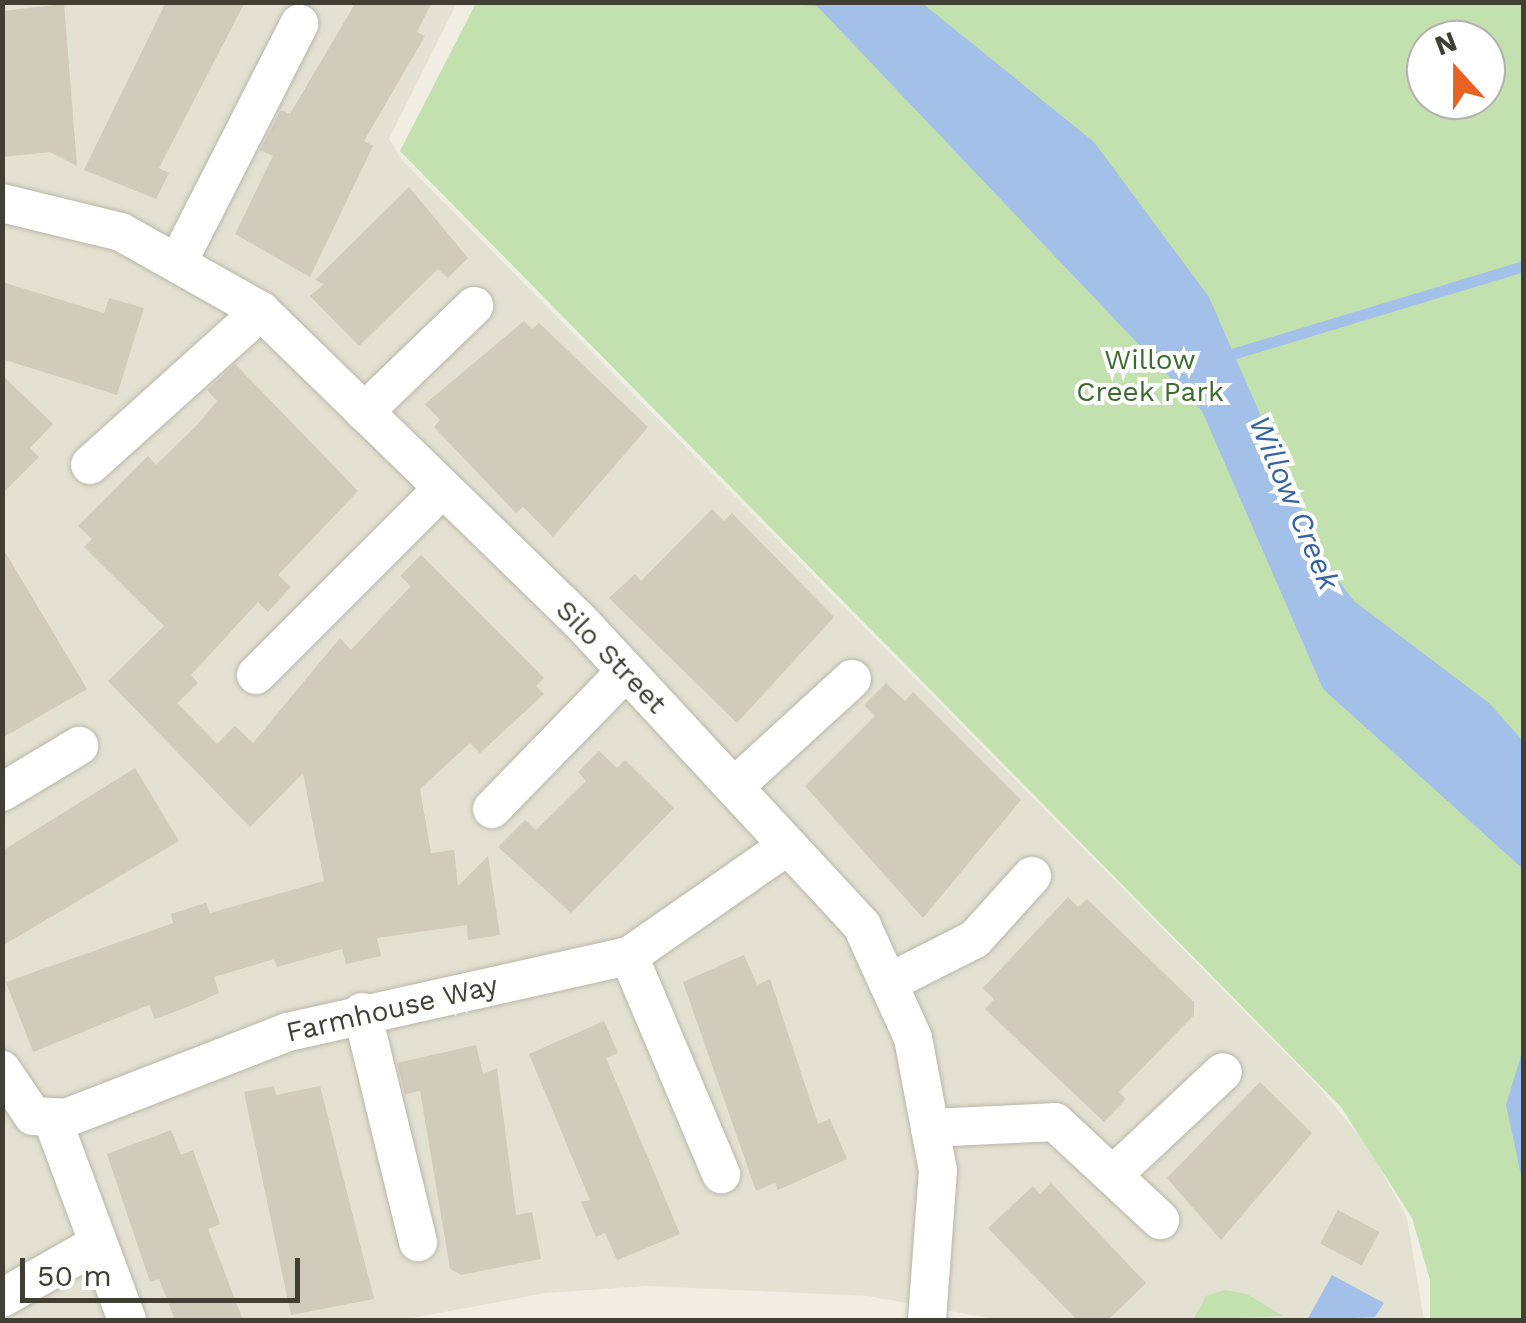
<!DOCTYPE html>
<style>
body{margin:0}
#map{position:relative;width:1526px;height:1323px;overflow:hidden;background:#f0eee3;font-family:"Work Sans",sans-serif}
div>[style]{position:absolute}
.residential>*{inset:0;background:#e3e1d2}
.green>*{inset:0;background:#c2e1af}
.water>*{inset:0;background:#a3c0e9}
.stream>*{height:11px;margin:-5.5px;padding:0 5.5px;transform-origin:5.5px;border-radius:5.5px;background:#a3c0e9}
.building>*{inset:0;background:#d0cbba;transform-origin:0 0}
.roads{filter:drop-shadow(0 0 2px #bab7a7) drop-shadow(0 0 2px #bab7a7)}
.minor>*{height:38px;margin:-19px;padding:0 19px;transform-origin:19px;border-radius:19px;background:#fff}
span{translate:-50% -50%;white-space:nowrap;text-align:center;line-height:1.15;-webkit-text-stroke:8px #fff;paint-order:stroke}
.park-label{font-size:28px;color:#3a6d2d}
.street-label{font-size:28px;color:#413e34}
.water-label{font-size:30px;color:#3763a3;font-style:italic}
.frame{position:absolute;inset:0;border:5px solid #413e34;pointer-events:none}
.north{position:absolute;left:1406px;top:20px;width:100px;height:100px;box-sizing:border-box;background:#fff;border:2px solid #b3b2ae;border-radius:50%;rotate:339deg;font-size:28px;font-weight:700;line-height:40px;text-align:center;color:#413e34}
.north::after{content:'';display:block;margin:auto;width:35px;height:45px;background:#e76323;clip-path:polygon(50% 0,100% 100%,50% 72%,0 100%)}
.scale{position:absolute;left:20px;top:1258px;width:280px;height:45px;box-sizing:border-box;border:5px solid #413e34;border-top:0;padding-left:12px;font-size:30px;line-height:35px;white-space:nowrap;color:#413e34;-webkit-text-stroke:8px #fff;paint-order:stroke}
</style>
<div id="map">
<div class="residential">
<div style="clip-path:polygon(3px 2px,457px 3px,389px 139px,401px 159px,1318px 1086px,1369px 1148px,1407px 1218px,1424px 1320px,999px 1320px,868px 1296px,647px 1286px,546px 1293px,402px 1320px,3px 1320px)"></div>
</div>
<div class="green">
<div style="clip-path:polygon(evenodd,476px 3px,1523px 3px,1523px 1320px,1430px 1320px,1430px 1280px,1412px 1218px,1341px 1107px,400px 151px,476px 3px,1426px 40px,1486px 40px,1486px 100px,1426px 100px,1426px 40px)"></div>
<div style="clip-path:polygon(1225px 1290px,1247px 1294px,1283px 1316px,1193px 1320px,1206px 1296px)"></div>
</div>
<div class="water">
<div style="clip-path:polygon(767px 3px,922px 3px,1094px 142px,1209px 297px,1325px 563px,1354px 601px,1489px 703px,1523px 741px,1523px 869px,1323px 689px,1202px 411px,817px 6px)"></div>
<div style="clip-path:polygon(1523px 1049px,1524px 1184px,1523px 1184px,1506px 1105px)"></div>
<div style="clip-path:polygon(1332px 1275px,1384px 1303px,1375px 1317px,1307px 1320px)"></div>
</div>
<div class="stream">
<div style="left:1222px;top:357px;width:315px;rotate:-16.8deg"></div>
</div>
<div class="building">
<div style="clip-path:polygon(166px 2px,245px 2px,159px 168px,169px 173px,156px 199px,84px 170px)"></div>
<div style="clip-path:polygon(356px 2px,432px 2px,417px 32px,425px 36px,364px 141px,373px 146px,310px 277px,235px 234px,273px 156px,260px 150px,281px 110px,290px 114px)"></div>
<div style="clip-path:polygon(64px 4px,77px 166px,50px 152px,2px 157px,2px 11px)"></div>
<div style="clip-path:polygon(409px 187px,468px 258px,448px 278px,438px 269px,359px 346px,310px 296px,324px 284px,315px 280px)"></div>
<div style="clip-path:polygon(2px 282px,104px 313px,109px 298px,144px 308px,117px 395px,2px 359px)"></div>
<div style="clip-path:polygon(524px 321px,532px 329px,539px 323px,648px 427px,553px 537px,523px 507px,516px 513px,434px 427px,440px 420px,425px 404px)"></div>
<div style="clip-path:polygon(235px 364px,358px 491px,278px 575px,291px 587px,268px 612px,258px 602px,191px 675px,198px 683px,177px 703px,217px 744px,235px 726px,253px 743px,340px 638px,351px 650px,411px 586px,400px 576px,421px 555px,544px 678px,536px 686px,544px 694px,480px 753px,470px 743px,420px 789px,431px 853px,454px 850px,458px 886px,488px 856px,500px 935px,468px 940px,467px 925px,377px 938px,381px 956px,346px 964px,342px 949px,277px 967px,274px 959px,214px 977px,219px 993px,185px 1008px,155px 1019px,149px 1005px,33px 1052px,6px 982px,173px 923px,171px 914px,206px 903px,210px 913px,324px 881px,303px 773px,250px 827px,108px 681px,164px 626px,84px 547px,92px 539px,78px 526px,148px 456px,156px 465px,198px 424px,217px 401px,207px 390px)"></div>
<div style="clip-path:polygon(2px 375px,53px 424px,30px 448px,39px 457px,2px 494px)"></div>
<div style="clip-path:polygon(712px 509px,724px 521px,732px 513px,834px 617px,737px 723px,609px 598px,635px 574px,641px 581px)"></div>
<div style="clip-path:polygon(2px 547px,87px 689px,2px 738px)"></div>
<div style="clip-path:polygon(886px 683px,905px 701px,913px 692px,1021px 800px,923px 918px,805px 786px,875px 716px,864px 705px)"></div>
<div style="clip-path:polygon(599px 751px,617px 768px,625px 760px,674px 808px,571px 913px,498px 847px,525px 820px,536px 830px,586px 781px,578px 772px)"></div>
<div style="clip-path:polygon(135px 768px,179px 841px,2px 946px,2px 851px)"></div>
<div style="clip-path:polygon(1068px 897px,1078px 907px,1087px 899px,1194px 1002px,1194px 1015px,1119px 1092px,1126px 1099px,1104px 1122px,985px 1009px,994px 999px,983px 988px)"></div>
<div style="clip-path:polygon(744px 955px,757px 985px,770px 979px,818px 1124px,830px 1119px,847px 1159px,778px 1190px,775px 1183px,756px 1191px,683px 982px)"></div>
<div style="clip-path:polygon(604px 1021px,618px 1053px,606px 1058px,680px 1234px,617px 1260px,605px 1233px,596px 1237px,581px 1202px,590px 1200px,529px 1054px)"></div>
<div style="clip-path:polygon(476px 1045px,483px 1074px,497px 1068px,516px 1215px,532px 1212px,541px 1259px,461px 1275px,450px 1269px,420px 1091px,405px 1094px,397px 1063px)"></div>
<div style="clip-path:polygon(1260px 1082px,1312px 1133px,1221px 1240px,1167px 1178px)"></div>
<div style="clip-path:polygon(274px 1086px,276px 1095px,320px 1086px,374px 1299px,291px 1315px,244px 1092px)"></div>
<div style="clip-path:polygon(171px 1130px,181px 1155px,193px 1150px,220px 1224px,208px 1229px,243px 1320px,175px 1320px,159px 1279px,150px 1282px,107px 1154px)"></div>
<div style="clip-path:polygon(1051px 1183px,1146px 1283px,1108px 1320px,1077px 1320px,988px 1228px,1033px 1186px,1040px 1194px)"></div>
<div style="left:1338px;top:1210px;width:47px;height:38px;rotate:28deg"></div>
</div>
<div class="roads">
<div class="minor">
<div style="left:2px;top:203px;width:122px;rotate:13.7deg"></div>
<div style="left:121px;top:232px;width:161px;rotate:29.4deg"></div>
<div style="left:261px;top:311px;width:443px;rotate:44.2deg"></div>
<div style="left:579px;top:620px;width:417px;rotate:47.2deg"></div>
<div style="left:862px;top:926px;width:123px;rotate:65.5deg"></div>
<div style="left:913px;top:1038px;width:134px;rotate:79.3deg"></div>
<div style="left:938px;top:1170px;width:150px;rotate:94.2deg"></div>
<div style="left:180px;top:258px;width:263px;rotate:-63deg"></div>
<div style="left:364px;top:412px;width:153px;rotate:-43.9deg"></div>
<div style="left:90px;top:465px;width:230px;rotate:-42deg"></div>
<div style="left:256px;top:675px;width:264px;rotate:-45deg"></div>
<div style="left:734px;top:787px;width:160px;rotate:-42.5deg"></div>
<div style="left:2px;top:792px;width:90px;rotate:-30.9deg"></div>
<div style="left:492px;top:809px;width:192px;rotate:-45.8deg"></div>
<div style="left:629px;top:956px;width:237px;rotate:67.1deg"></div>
<div style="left:888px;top:983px;width:97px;rotate:-26.8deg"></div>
<div style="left:975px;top:939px;width:85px;rotate:-47.9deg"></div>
<div style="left:362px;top:1012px;width:237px;rotate:76.3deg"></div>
<div style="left:2px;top:1070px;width:55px;rotate:56deg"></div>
<div style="left:33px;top:1116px;width:33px;rotate:3deg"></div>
<div style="left:66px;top:1118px;width:238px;rotate:-21.2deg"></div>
<div style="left:288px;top:1032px;width:349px;rotate:-12.6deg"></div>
<div style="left:629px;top:956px;width:191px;rotate:-34.8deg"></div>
<div style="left:53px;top:1121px;width:212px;rotate:69.6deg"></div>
<div style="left:930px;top:1128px;width:125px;rotate:-2.7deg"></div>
<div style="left:1055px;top:1122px;width:144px;rotate:43deg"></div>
<div style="left:1114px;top:1174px;width:149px;rotate:-43.1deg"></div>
<div style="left:2px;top:1298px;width:109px;rotate:-29.6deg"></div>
</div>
</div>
<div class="park-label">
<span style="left:1150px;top:376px">Willow<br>Creek Park</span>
</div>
<div class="street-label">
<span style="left:611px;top:657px;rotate:46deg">Silo Street</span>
<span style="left:392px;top:1009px;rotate:-13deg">Farmhouse Way</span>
</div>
<div class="water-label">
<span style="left:1294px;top:503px;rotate:67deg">Willow Creek</span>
</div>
<div class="frame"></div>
<div class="north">N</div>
<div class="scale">50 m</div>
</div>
